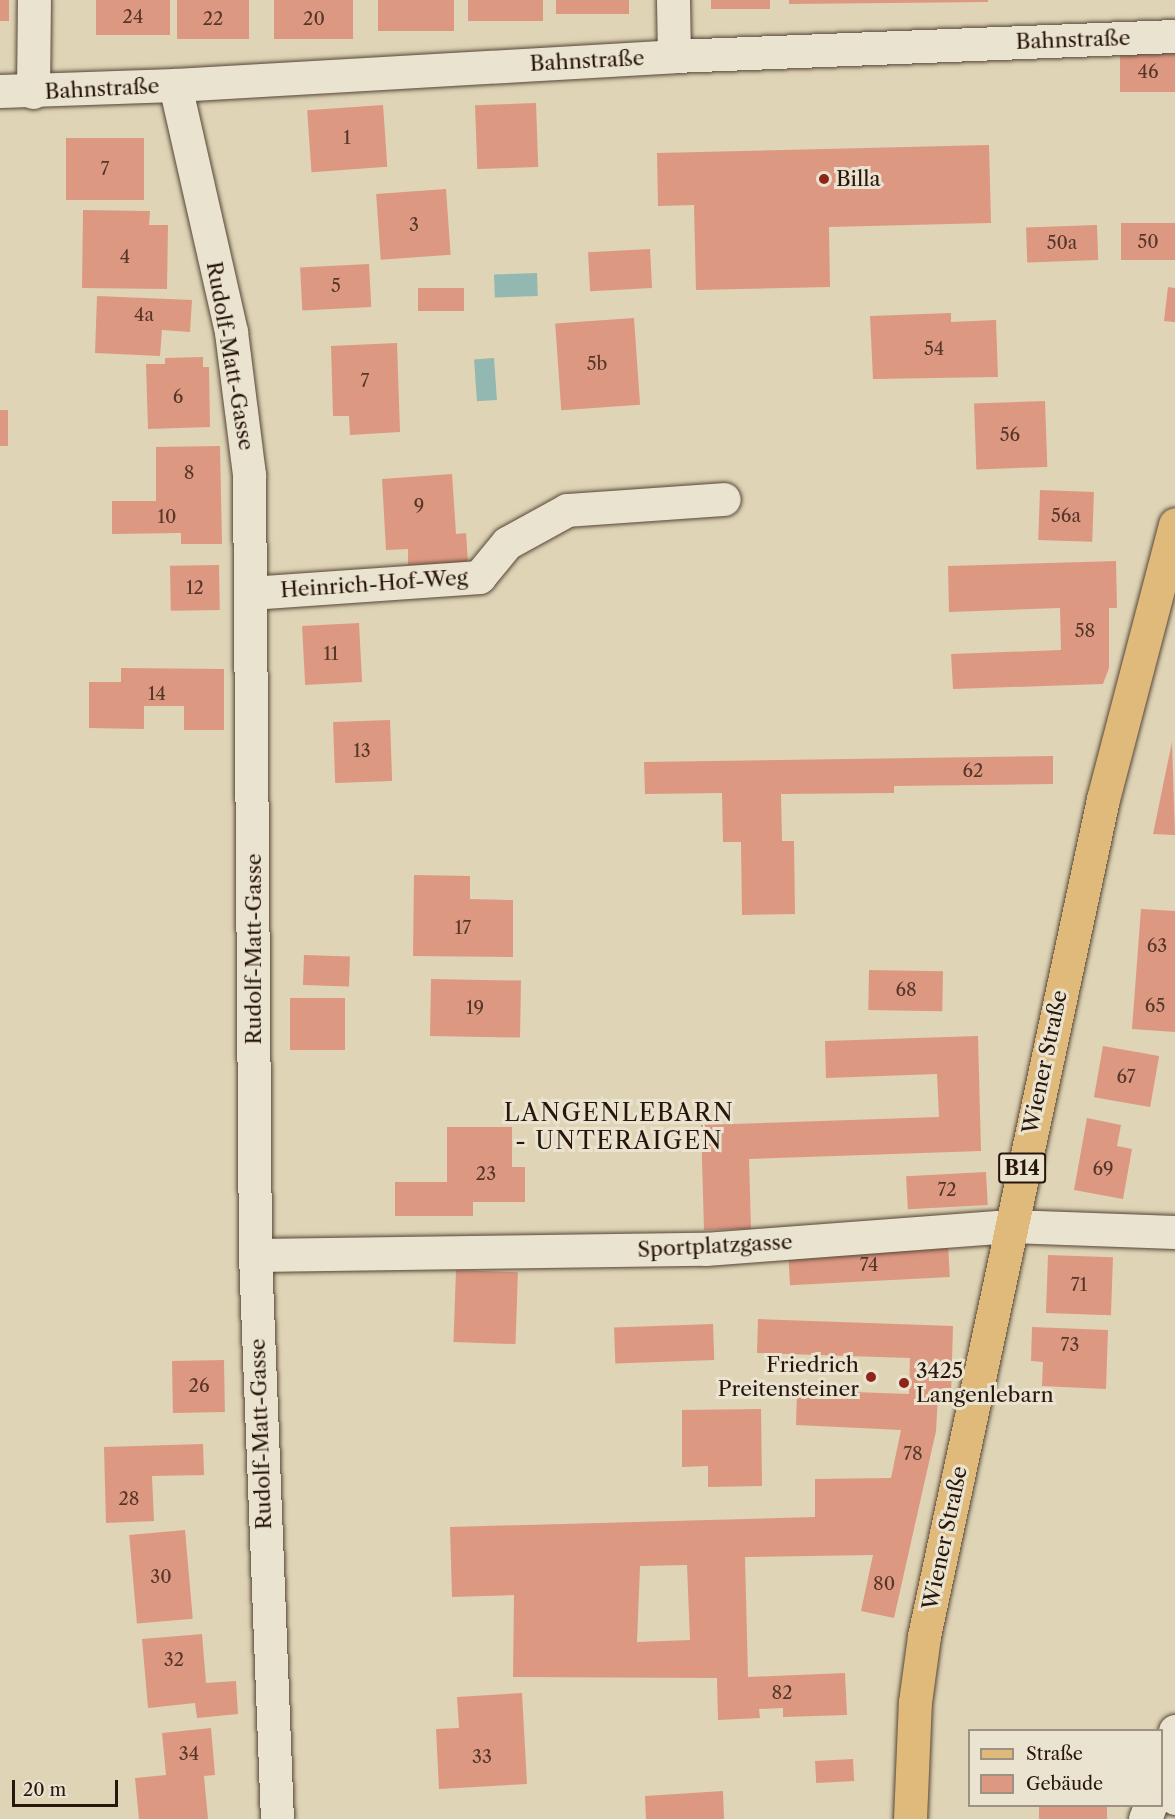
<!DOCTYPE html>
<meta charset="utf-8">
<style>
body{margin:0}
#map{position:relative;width:1175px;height:1819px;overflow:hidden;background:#dfd4b6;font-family:"Libre Caslon Text",serif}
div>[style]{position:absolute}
.water>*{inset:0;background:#93b8b2;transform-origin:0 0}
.building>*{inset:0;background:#dd9881;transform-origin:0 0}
.roads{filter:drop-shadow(0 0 2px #564636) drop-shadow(0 0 2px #564636)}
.minor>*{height:33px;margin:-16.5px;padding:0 16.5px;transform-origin:16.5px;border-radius:16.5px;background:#eae3d0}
.major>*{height:33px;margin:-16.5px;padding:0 16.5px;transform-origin:16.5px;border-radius:16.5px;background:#e0ba7b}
.dots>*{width:16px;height:16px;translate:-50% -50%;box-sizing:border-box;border:3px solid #eae3d0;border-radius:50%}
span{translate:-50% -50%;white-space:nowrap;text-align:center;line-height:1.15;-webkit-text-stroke:6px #eae3d0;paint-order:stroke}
.number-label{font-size:18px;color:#553629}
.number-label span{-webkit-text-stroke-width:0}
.shield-label span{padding:2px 4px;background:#eae3d0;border:2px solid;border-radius:4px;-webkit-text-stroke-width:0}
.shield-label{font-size:20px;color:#28160c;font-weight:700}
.street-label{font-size:21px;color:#28160c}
.poi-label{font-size:21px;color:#28160c}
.left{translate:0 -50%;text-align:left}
.right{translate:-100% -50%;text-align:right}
.quarter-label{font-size:24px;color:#28160c;letter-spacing:1.5px}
.legend{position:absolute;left:968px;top:1729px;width:195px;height:78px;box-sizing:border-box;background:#eae3d0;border:2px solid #9c9182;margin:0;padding:8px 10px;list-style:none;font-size:18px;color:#28160c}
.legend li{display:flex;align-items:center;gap:12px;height:30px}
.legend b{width:30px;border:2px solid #9c9182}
.scale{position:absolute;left:12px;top:1780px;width:106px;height:27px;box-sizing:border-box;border:3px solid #28160c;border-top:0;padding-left:8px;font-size:18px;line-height:21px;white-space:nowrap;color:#28160c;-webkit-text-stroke:4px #eae3d0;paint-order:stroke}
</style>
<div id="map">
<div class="water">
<div style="left:537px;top:273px;width:23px;height:43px;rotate:88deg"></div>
<div style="left:494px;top:358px;width:42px;height:20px;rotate:86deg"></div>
</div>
<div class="building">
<div style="left:0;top:0;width:9px;height:21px"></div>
<div style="left:96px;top:0;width:74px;height:35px"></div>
<div style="left:177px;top:0;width:72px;height:39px"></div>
<div style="left:274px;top:0;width:79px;height:39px"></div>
<div style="left:378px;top:0;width:76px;height:31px"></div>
<div style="left:468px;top:0;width:75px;height:21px"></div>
<div style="left:556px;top:0;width:73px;height:14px"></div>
<div style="left:711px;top:0;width:59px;height:9px"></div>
<div style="clip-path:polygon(789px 0,988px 0,988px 2px,789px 4px)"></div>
<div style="left:1175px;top:51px;width:41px;height:55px;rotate:90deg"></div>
<div style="left:536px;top:103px;width:64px;height:61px;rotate:88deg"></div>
<div style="left:383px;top:105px;width:62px;height:76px;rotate:86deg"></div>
<div style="left:66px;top:138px;width:78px;height:62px"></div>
<div style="clip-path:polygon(989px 145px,991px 223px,829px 227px,830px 287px,696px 290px,694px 205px,658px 206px,657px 153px)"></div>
<div style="left:446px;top:189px;width:66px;height:70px;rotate:86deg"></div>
<div style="clip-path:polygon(83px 210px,150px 211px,149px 225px,168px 225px,167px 289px,82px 288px)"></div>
<div style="left:1175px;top:223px;width:37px;height:54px;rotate:90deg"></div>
<div style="left:1097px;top:225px;width:35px;height:71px;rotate:88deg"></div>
<div style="left:650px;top:249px;width:39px;height:62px;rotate:87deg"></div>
<div style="left:369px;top:264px;width:43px;height:69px;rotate:87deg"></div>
<div style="clip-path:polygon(1168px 287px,1175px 288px,1175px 322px,1164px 321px)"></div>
<div style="left:464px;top:288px;width:23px;height:46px;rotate:90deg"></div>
<div style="clip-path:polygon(97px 296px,192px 300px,190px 332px,162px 330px,160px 356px,95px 353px)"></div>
<div style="clip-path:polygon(951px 313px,951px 322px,996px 320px,998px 377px,873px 379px,870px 316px)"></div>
<div style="left:634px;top:318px;width:87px;height:79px;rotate:86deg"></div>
<div style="clip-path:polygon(397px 343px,400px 432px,350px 435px,349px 416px,333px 416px,331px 346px)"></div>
<div style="clip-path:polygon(203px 357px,203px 367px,209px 367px,210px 427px,148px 429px,146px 364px,165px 364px,165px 358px)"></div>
<div style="left:1045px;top:401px;width:66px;height:71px;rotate:88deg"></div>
<div style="left:0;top:410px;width:8px;height:36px"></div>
<div style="clip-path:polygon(220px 446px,222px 544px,181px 544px,181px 533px,112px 534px,112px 501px,156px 501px,156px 447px)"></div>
<div style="clip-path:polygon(452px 474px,456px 534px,466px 533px,468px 562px,408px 565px,408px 549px,386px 550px,382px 479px)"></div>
<div style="left:1040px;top:490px;width:54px;height:50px;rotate:2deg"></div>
<div style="clip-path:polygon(1116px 561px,1117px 608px,1109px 608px,1109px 668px,1103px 684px,953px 689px,951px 654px,1061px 650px,1060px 608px,949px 612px,948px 566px)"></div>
<div style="left:219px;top:565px;width:45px;height:49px;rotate:89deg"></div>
<div style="left:359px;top:623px;width:59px;height:57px;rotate:87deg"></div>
<div style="clip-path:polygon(121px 668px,224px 669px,224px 730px,184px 730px,184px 706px,144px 706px,144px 729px,89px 728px,89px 682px,121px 682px)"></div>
<div style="left:390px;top:720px;width:61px;height:57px;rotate:88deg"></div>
<div style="clip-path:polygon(1172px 742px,1175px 835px,1153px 834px)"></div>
<div style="clip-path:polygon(1053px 756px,1053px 784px,894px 786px,894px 793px,781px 794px,782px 841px,794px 841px,795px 914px,742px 915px,741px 842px,723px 842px,722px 793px,645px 794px,644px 762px)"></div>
<div style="clip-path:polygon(414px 875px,470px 876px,470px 899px,513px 900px,513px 957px,413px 956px)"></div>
<div style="clip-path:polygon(1141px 909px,1175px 911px,1175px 1032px,1132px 1029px)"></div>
<div style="left:304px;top:955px;width:46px;height:30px;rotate:2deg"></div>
<div style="left:869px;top:970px;width:74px;height:40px;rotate:1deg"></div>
<div style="left:431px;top:979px;width:90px;height:57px;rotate:1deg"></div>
<div style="left:290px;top:998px;width:55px;height:52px"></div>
<div style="clip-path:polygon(978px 1036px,981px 1151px,749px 1159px,751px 1229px,704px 1230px,701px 1125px,939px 1117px,937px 1074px,826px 1078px,825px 1041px)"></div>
<div style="left:1103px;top:1046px;width:57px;height:52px;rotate:10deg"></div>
<div style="clip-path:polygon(1087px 1118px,1121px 1125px,1117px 1146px,1132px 1149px,1123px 1199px,1074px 1190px)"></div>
<div style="clip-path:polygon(447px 1127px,512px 1127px,512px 1167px,525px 1167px,525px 1202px,473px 1202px,473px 1216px,395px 1216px,395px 1182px,447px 1182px)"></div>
<div style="left:986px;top:1172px;width:33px;height:80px;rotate:87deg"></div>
<div style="left:948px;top:1243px;width:34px;height:160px;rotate:87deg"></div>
<div style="left:1048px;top:1255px;width:65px;height:58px;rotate:2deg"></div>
<div style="left:456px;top:1270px;width:62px;height:72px;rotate:2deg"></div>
<div style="clip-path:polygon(evenodd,758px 1319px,953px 1326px,951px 1396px,938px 1395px,936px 1431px,894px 1618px,861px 1611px,873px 1555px,745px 1557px,748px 1677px,845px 1673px,847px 1715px,783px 1717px,783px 1708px,759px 1709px,760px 1718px,718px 1720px,717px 1678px,513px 1677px,514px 1595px,452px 1597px,450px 1527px,815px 1517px,815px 1479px,891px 1478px,901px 1430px,796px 1425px,797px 1390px,909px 1394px,910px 1358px,757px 1353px,758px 1319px,687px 1565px,690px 1640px,637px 1642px,640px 1566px,687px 1565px)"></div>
<div style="left:713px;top:1324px;width:36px;height:99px;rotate:88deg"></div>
<div style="clip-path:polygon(1032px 1327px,1108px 1330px,1106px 1389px,1042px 1386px,1043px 1362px,1031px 1361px)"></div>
<div style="left:224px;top:1360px;width:52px;height:52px;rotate:89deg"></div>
<div style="clip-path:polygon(761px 1409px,762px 1486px,708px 1487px,708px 1466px,682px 1467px,682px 1410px)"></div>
<div style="clip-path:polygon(203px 1444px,204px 1475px,152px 1476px,154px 1521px,106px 1523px,104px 1447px)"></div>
<div style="left:185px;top:1530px;width:89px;height:56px;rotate:85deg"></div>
<div style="clip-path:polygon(202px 1634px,206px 1683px,236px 1681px,238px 1714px,197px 1718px,195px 1703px,148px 1708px,142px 1639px)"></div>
<div style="clip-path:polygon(522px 1693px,527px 1784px,439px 1789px,436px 1729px,459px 1728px,457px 1697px)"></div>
<div style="clip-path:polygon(211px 1728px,215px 1775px,204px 1776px,208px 1819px,139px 1819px,135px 1778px,166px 1775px,162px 1733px)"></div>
<div style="left:853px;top:1759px;width:22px;height:38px;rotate:87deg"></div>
<div style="clip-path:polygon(723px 1791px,724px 1819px,646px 1819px,645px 1796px)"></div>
<div style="left:1039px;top:1806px;width:68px;height:13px"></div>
</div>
<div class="roads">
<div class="minor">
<div style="left:673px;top:0;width:56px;rotate:89deg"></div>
<div style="left:175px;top:85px;width:253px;rotate:77.2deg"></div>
<div style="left:231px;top:332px;width:144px;rotate:82.8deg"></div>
<div style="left:249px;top:475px;width:780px;rotate:89.56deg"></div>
<div style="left:255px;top:1255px;width:564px;rotate:87.77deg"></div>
<div style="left:0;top:91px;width:175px;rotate:-2deg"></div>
<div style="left:175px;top:85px;width:500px;rotate:-3.3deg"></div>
<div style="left:674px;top:56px;width:501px;rotate:-2.29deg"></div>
<div style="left:33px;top:92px;width:92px;rotate:-89.4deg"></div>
<div style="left:250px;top:593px;width:230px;rotate:-4deg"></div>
<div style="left:479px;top:577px;width:44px;rotate:-50.5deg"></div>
<div style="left:507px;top:543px;width:68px;rotate:-28.8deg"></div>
<div style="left:567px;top:510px;width:157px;rotate:-4deg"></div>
<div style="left:255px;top:1255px;width:450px;rotate:-0.8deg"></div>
<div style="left:705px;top:1249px;width:306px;rotate:-4.3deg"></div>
<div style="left:1010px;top:1226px;width:165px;rotate:2.1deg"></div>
<div style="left:1166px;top:1762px;width:37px;rotate:76deg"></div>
<div style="left:1162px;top:1775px;width:46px;rotate:-73.5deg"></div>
<div style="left:1145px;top:1819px;width:14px;rotate:-69deg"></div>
</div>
<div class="major">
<div style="left:910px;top:1819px;width:117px;rotate:-87.6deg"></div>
<div style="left:915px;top:1702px;width:67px;rotate:-82.2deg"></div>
<div style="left:924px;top:1636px;width:856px;rotate:-77.93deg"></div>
<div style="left:1103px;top:799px;width:284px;rotate:-75.3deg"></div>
</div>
</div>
<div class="dots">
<div style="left:824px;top:179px;background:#8f2418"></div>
<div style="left:871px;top:1377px;background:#8f2418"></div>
<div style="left:904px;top:1383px;background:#8f2418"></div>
</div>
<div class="number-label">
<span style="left:133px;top:17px">24</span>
<span style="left:213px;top:19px">22</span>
<span style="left:314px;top:19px">20</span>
<span style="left:1148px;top:72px">46</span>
<span style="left:347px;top:138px">1</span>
<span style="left:105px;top:169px">7</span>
<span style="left:414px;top:225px">3</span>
<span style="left:1148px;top:242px">50</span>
<span style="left:1062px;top:243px">50a</span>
<span style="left:125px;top:257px">4</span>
<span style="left:336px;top:286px">5</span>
<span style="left:144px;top:315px">4a</span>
<span style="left:934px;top:349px">54</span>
<span style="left:597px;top:364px">5b</span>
<span style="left:365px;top:381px">7</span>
<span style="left:178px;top:397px">6</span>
<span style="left:1010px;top:435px">56</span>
<span style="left:189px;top:473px">8</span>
<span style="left:419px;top:506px">9</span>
<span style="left:1066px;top:516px">56a</span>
<span style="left:167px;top:517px">10</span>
<span style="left:195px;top:588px">12</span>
<span style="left:1085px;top:631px">58</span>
<span style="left:331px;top:654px">11</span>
<span style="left:157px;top:694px">14</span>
<span style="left:362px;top:751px">13</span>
<span style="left:973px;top:771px">62</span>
<span style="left:463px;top:928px">17</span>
<span style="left:1157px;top:946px">63</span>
<span style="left:906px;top:990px">68</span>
<span style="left:1155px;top:1006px">65</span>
<span style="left:475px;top:1008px">19</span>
<span style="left:1126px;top:1077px">67</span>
<span style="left:1103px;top:1169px">69</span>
<span style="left:486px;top:1174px">23</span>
<span style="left:947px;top:1190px">72</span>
<span style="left:869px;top:1265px">74</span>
<span style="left:1079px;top:1285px">71</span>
<span style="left:1070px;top:1345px">73</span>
<span style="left:199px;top:1386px">26</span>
<span style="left:913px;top:1454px">78</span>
<span style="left:129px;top:1499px">28</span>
<span style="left:161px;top:1577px">30</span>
<span style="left:884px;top:1584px">80</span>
<span style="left:174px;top:1660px">32</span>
<span style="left:782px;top:1693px">82</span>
<span style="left:189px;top:1754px">34</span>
<span style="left:482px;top:1757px">33</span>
</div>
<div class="shield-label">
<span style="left:1022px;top:1168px">B14</span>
</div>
<div class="street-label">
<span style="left:1073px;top:40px;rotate:-2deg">Bahnstraße</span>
<span style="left:587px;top:61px;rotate:-3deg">Bahnstraße</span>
<span style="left:102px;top:89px;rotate:-3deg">Bahnstraße</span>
<span style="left:230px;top:356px;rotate:80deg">Rudolf-Matt-Gasse</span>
<span style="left:374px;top:584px;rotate:-4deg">Heinrich-Hof-Weg</span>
<span style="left:254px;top:949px;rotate:-90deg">Rudolf-Matt-Gasse</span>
<span style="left:1045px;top:1062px;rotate:-78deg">Wiener Straße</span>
<span style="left:715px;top:1246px;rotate:-3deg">Sportplatzgasse</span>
<span style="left:261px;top:1434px;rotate:-92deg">Rudolf-Matt-Gasse</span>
<span style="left:945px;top:1538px;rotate:-78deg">Wiener Straße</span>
</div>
<div class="poi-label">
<span class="left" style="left:836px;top:179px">Billa</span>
<span class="right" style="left:859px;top:1377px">Friedrich<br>Preitensteiner</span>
<span class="left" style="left:916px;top:1383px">3425<br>Langenlebarn</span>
</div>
<div class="quarter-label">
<span style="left:619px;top:1127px">LANGENLEBARN<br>- UNTERAIGEN</span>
</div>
<ul class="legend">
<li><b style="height:8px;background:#e0ba7b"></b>Straße</li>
<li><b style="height:16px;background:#dd9881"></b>Gebäude</li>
</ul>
<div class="scale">20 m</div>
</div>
